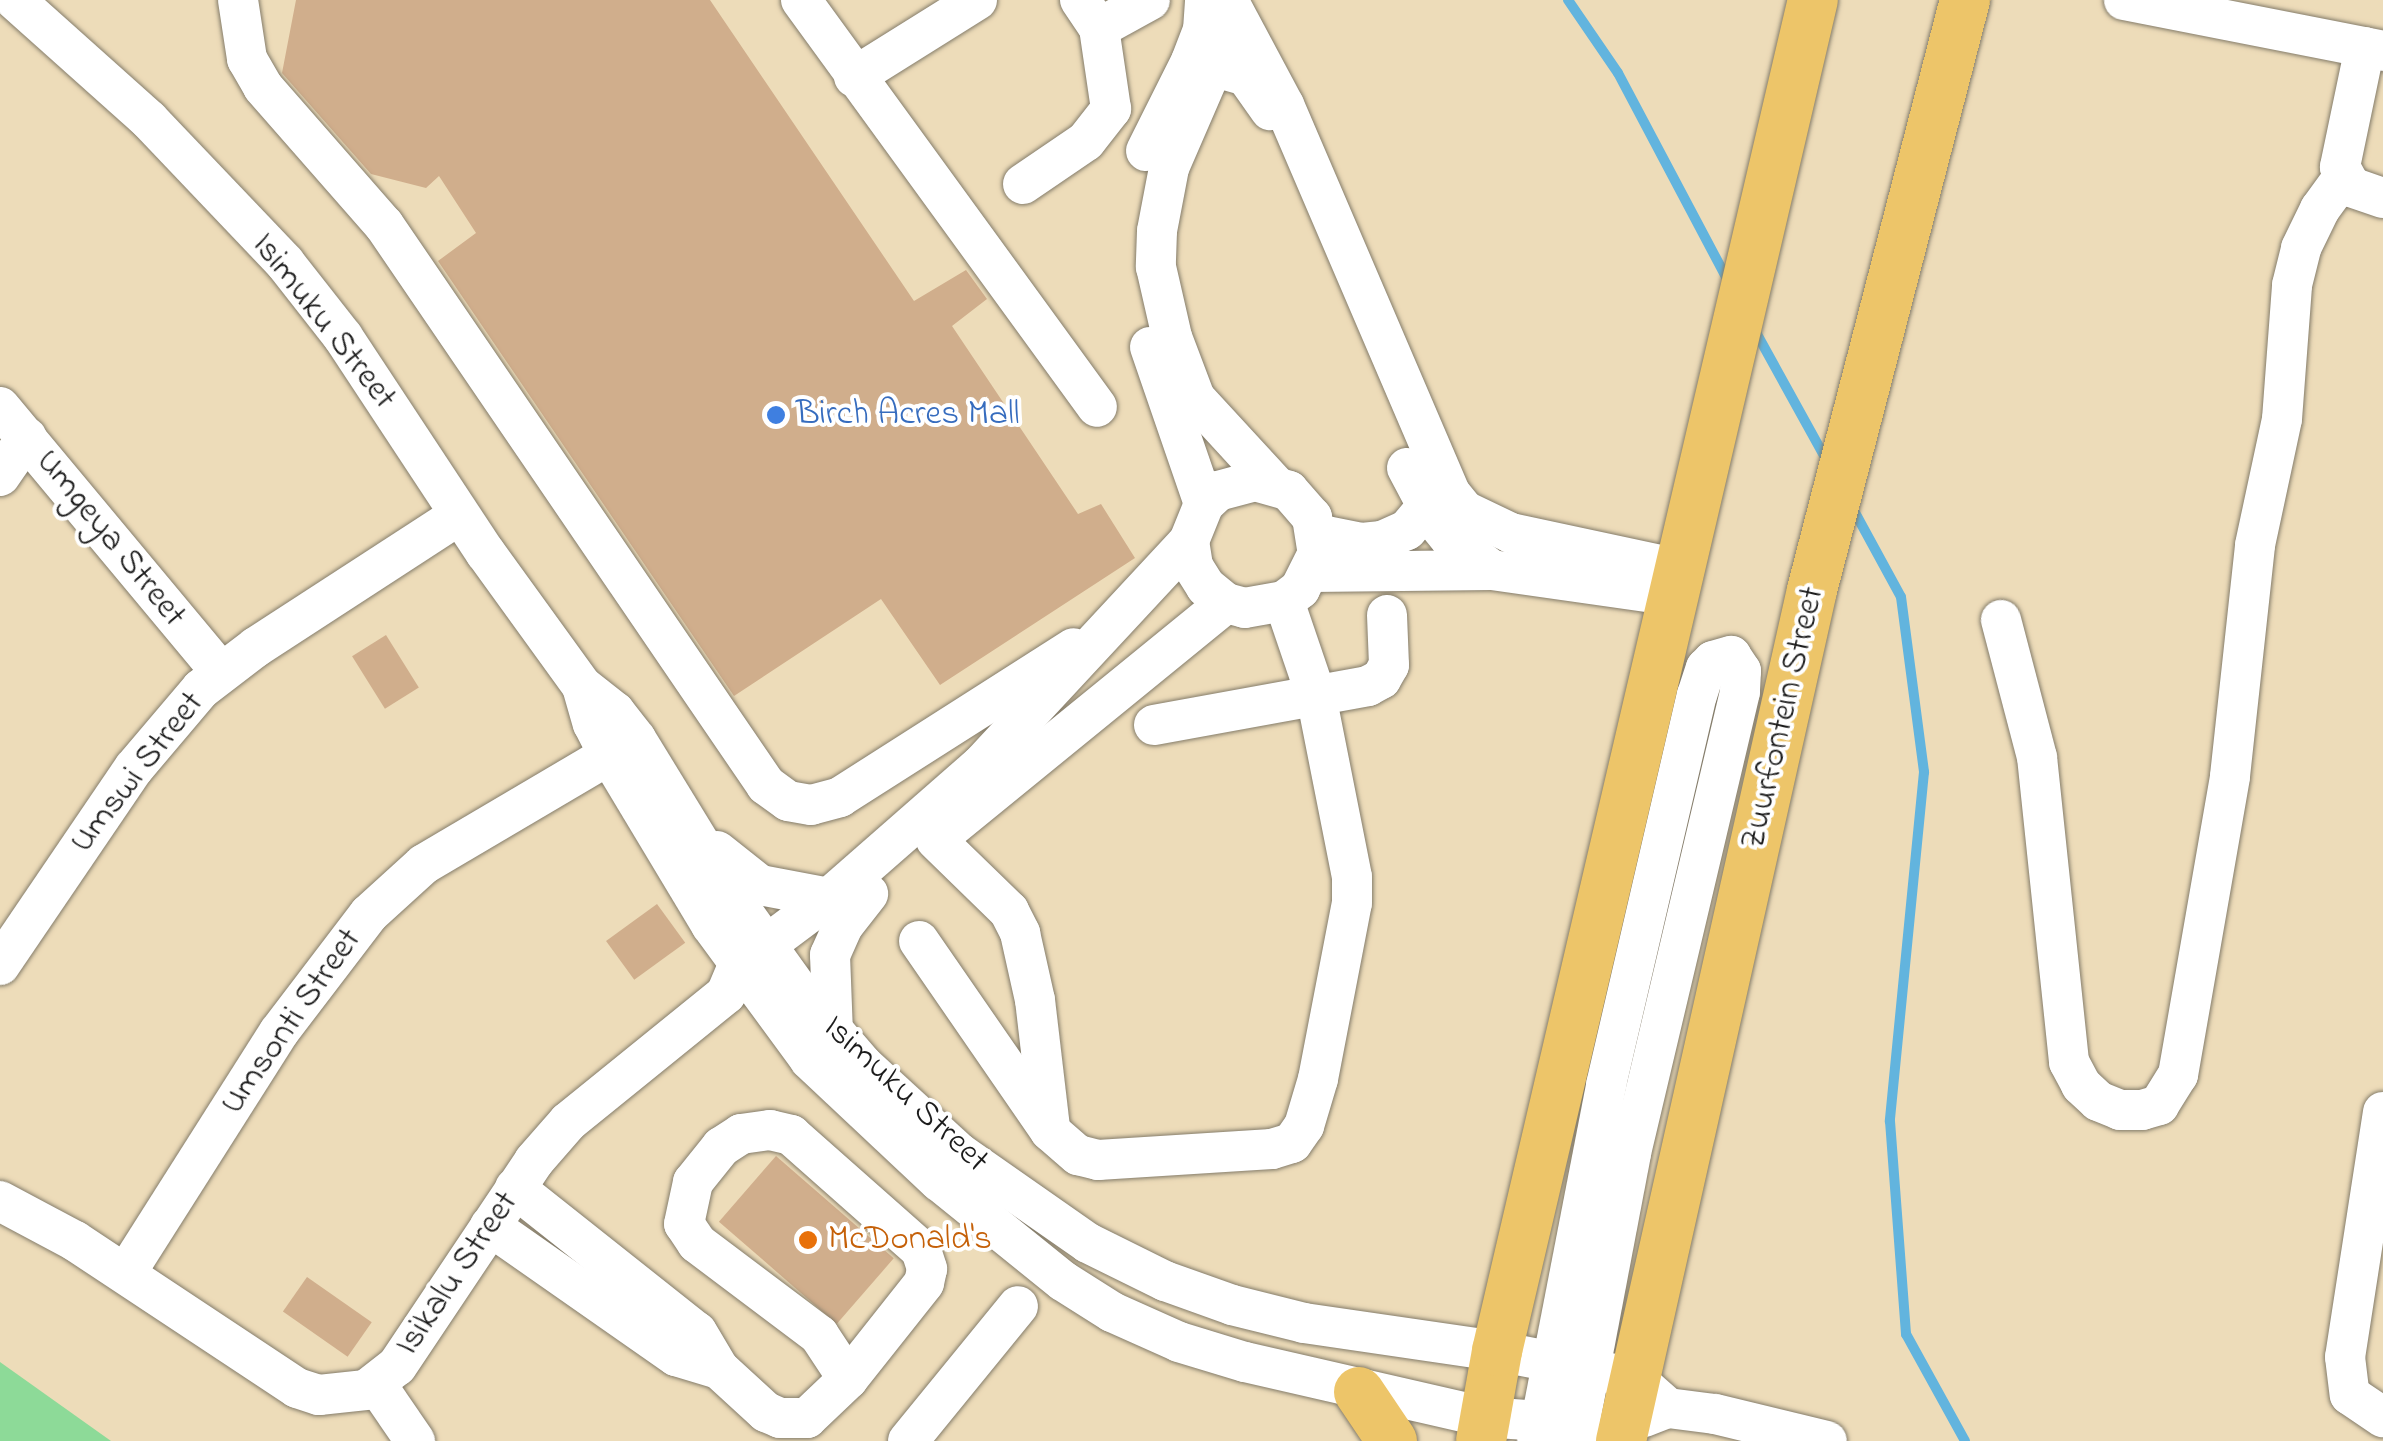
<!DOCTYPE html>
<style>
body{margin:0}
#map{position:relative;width:2383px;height:1441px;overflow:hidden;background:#eddcb9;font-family:"Indie Flower",sans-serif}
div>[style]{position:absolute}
.green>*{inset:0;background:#8dda98}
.stream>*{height:10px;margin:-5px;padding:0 5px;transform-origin:5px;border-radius:5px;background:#62b4de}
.building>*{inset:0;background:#d0ae8c;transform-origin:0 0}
.roads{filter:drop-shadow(0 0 2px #847c6a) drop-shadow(0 0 2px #847c6a)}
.minor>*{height:40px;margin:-20px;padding:0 20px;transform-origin:20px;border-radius:20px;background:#fff}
.major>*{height:50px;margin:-25px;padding:0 25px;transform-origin:25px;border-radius:25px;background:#edc569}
.dots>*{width:28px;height:28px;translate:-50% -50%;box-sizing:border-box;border:5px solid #fff;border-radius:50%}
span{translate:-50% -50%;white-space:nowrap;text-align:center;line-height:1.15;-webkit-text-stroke:8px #fff;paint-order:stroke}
.street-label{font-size:35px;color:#1c1c1c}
.shop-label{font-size:35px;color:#366cbe}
.left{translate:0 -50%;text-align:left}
.food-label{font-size:35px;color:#c56008}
</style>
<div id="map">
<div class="green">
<div style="clip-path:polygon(0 1362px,111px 1441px,0 1441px)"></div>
</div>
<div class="stream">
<div style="left:1568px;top:0;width:88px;rotate:55.6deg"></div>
<div style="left:1618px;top:73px;width:235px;rotate:62.1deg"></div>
<div style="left:1753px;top:327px;width:153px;rotate:61.1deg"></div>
<div style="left:1852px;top:507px;width:102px;rotate:61.4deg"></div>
<div style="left:1901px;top:597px;width:177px;rotate:82.5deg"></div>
<div style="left:1924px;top:772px;width:351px;rotate:95.6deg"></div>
<div style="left:1890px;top:1121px;width:214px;rotate:85.7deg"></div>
<div style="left:1906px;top:1334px;width:122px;rotate:61.1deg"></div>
</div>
<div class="building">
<div style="clip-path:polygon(296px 0,710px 0,914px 301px,966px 270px,987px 299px,952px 326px,1078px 514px,1101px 504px,1135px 558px,940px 685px,881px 599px,734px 696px,438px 261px,476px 233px,439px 176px,426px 188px,371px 174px,282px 73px)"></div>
<div style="left:386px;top:635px;width:62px;height:40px;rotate:58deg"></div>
<div style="left:657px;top:904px;width:48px;height:63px;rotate:54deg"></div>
<div style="left:776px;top:1156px;width:156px;height:87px;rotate:41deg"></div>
<div style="left:307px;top:1277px;width:79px;height:42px;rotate:35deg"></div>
</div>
<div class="roads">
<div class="minor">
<div style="left:15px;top:0;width:180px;rotate:41.8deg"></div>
<div style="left:149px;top:120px;width:197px;rotate:46.4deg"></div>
<div style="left:285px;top:263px;width:94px;rotate:51.9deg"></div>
<div style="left:343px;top:337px;width:258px;rotate:56.6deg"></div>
<div style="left:485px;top:552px;width:165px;rotate:54.1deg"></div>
<div style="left:582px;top:686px;width:42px;rotate:38.2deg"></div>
<div style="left:615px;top:712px;width:34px;rotate:52deg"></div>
<div style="left:636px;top:739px;width:193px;rotate:58.5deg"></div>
<div style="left:737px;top:904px;width:108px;rotate:54.4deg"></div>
<div style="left:800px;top:992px;width:96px;rotate:49.2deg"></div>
<div style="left:863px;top:1065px;width:130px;rotate:42.5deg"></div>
<div style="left:959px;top:1153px;width:157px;rotate:34.9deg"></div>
<div style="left:1088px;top:1243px;width:86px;rotate:26.3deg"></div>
<div style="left:1165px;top:1281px;width:71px;rotate:19.7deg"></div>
<div style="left:1232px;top:1305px;width:74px;rotate:14deg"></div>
<div style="left:1304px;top:1323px;width:195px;rotate:8.3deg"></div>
<div style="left:1497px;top:1351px;width:140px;rotate:11.1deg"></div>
<div style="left:1634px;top:1378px;width:45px;rotate:41.4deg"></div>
<div style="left:238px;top:0;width:60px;rotate:81.3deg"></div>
<div style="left:247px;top:59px;width:32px;rotate:60deg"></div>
<div style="left:263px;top:87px;width:184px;rotate:48.8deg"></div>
<div style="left:384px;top:225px;width:678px;rotate:55.7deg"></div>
<div style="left:766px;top:785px;width:27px;rotate:36deg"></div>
<div style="left:788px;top:801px;width:23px;rotate:10deg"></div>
<div style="left:811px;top:805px;width:30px;rotate:-15deg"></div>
<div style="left:840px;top:797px;width:277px;rotate:-32.5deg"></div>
<div style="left:801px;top:0;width:503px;rotate:53.97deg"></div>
<div style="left:2124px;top:0;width:264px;rotate:11.1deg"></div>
<div style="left:1229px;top:2px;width:117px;rotate:61.9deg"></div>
<div style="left:1284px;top:105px;width:423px;rotate:66.8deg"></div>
<div style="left:1451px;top:494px;width:22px;rotate:51deg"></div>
<div style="left:1465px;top:511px;width:51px;rotate:25.6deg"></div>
<div style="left:1511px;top:533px;width:172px;rotate:12.1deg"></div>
<div style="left:1099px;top:28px;width:58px;rotate:-28.8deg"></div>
<div style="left:1223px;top:43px;width:136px;rotate:113.4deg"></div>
<div style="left:1169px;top:168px;width:64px;rotate:100.8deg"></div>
<div style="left:1157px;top:231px;width:36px;rotate:92deg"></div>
<div style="left:1156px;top:267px;width:72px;rotate:77.1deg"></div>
<div style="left:1172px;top:337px;width:65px;rotate:69.3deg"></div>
<div style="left:1195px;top:398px;width:117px;rotate:47.4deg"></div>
<div style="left:2365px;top:47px;width:123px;rotate:101.8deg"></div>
<div style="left:2340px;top:167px;width:23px;rotate:61deg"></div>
<div style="left:2351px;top:187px;width:34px;rotate:19deg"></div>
<div style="left:1215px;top:67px;width:32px;rotate:16deg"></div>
<div style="left:1246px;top:76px;width:42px;rotate:54.8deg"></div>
<div style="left:854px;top:77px;width:145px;rotate:-32deg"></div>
<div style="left:1146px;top:151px;width:101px;rotate:-63.4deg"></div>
<div style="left:1191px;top:61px;width:33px;rotate:-69deg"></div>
<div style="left:1203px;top:30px;width:30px;rotate:-86deg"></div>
<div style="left:1023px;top:184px;width:76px;rotate:-34.3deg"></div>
<div style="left:1086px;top:141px;width:41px;rotate:-52deg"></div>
<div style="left:1111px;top:109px;width:82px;rotate:-98.4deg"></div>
<div style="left:1099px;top:28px;width:34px;rotate:-124deg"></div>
<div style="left:1150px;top:347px;width:166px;rotate:71deg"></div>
<div style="left:0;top:407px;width:344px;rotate:50.2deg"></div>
<div style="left:1407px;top:468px;width:58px;rotate:62.1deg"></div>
<div style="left:1434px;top:519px;width:27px;rotate:51deg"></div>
<div style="left:1451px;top:540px;width:51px;rotate:36.2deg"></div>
<div style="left:0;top:476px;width:47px;rotate:-55.3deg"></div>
<div style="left:1317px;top:534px;width:46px;rotate:11.3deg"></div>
<div style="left:1362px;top:543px;width:20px;rotate:-6deg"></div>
<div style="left:1382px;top:541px;width:27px;rotate:-24deg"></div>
<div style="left:1407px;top:530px;width:30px;rotate:-50deg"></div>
<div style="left:1312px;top:572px;width:180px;rotate:-0.6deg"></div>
<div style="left:1492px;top:570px;width:184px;rotate:8.1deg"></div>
<div style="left:2001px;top:620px;width:142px;rotate:75.3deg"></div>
<div style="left:2037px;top:757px;width:307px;rotate:84deg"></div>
<div style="left:2069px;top:1062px;width:26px;rotate:62deg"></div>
<div style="left:2081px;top:1085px;width:23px;rotate:43deg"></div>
<div style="left:2098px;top:1101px;width:24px;rotate:22deg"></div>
<div style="left:2120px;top:1110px;width:22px"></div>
<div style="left:2142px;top:1110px;width:18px;rotate:-16deg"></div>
<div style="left:2159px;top:1105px;width:36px;rotate:-58deg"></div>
<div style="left:2178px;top:1075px;width:303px;rotate:-80.1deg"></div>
<div style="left:2230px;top:776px;width:232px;rotate:-83.8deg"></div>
<div style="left:2255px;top:545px;width:129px;rotate:-77.9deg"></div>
<div style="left:2282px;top:419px;width:134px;rotate:-85.7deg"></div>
<div style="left:2292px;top:285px;width:38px;rotate:-76deg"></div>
<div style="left:2301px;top:248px;width:43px;rotate:-64deg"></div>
<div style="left:2320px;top:209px;width:39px;rotate:-54deg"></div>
<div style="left:583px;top:690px;width:35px;rotate:74deg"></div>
<div style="left:593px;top:724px;width:35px;rotate:63deg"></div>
<div style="left:609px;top:755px;width:198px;rotate:59deg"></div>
<div style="left:711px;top:925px;width:167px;rotate:53.7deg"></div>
<div style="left:810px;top:1060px;width:177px;rotate:43.2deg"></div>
<div style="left:939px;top:1181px;width:159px;rotate:38.9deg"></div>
<div style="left:1063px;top:1281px;width:58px;rotate:32.3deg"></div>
<div style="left:1112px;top:1312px;width:73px;rotate:24.1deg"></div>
<div style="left:1179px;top:1342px;width:69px;rotate:16.9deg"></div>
<div style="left:1245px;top:1362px;width:246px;rotate:12.9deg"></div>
<div style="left:1485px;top:1417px;width:82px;rotate:4.2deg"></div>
<div style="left:1154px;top:725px;width:218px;rotate:-10.3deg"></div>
<div style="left:1368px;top:686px;width:15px;rotate:-28deg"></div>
<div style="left:1381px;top:679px;width:16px;rotate:-60deg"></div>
<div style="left:1389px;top:665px;width:50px;rotate:-92.3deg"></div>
<div style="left:939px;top:837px;width:370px;rotate:-39.2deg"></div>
<div style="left:936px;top:840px;width:102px;rotate:44.2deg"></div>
<div style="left:1009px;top:911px;width:25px;rotate:63deg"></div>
<div style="left:1020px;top:933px;width:69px;rotate:77.4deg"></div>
<div style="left:1035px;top:1000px;width:128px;rotate:83.3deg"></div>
<div style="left:717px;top:851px;width:55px;rotate:38.3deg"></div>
<div style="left:760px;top:885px;width:70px;rotate:10.7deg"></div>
<div style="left:919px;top:941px;width:231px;rotate:55.4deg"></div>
<div style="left:1050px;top:1131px;width:37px;rotate:41deg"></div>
<div style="left:1078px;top:1155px;width:21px;rotate:14deg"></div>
<div style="left:1098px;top:1160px;width:174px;rotate:-3.6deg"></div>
<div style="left:1272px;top:1149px;width:21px;rotate:-17deg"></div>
<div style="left:1292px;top:1143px;width:21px;rotate:-55deg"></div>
<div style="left:1304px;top:1126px;width:49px;rotate:-73.4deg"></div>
<div style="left:1318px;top:1079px;width:179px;rotate:-79.1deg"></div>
<div style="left:1352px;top:903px;width:26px;rotate:-90deg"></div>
<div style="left:1352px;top:877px;width:186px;rotate:-101.2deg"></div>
<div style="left:1316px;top:695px;width:99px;rotate:-108.8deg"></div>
<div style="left:0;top:965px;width:238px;rotate:-55.8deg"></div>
<div style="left:134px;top:768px;width:104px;rotate:-49.7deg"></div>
<div style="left:201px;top:689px;width:69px;rotate:-37.4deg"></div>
<div style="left:256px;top:647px;width:242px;rotate:-33deg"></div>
<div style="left:833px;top:1033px;width:78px;rotate:-92.2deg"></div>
<div style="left:830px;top:955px;width:32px;rotate:-66deg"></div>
<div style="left:843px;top:926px;width:41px;rotate:-52deg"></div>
<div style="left:2383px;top:1112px;width:248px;rotate:98.8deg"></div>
<div style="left:2345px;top:1357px;width:38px;rotate:83deg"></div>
<div style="left:2350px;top:1395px;width:40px;rotate:34deg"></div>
<div style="left:515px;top:1188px;width:232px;rotate:38.4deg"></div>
<div style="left:697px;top:1332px;width:43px;rotate:59.3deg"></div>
<div style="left:719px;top:1369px;width:64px;rotate:42.5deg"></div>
<div style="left:766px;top:1412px;width:15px;rotate:23deg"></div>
<div style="left:780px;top:1418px;width:27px"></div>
<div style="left:807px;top:1418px;width:57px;rotate:-43.6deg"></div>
<div style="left:848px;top:1379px;width:53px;rotate:-123.4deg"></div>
<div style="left:819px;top:1335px;width:153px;rotate:-143deg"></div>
<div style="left:697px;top:1243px;width:23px;rotate:-124deg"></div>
<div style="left:684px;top:1224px;width:43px;rotate:-77.9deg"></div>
<div style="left:693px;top:1182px;width:45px;rotate:-51.3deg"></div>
<div style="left:721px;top:1147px;width:24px;rotate:-33deg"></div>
<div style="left:741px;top:1134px;width:29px;rotate:-8deg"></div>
<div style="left:770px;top:1130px;width:22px;rotate:13deg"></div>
<div style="left:791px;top:1135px;width:174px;rotate:41.5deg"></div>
<div style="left:921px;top:1250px;width:20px;rotate:72deg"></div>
<div style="left:927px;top:1269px;width:14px;rotate:102deg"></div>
<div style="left:924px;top:1283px;width:122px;rotate:128.4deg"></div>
<div style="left:0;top:1201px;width:85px;rotate:28.1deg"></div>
<div style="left:75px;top:1241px;width:266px;rotate:33.5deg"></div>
<div style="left:297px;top:1388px;width:23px;rotate:18deg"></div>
<div style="left:319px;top:1395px;width:47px;rotate:-6.1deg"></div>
<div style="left:366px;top:1390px;width:39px;rotate:-38deg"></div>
<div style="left:397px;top:1366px;width:247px;rotate:-56.2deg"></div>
<div style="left:534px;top:1161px;width:52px;rotate:-48.9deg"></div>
<div style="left:568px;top:1122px;width:203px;rotate:-39deg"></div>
<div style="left:726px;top:994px;width:30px;rotate:-67deg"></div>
<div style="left:738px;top:966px;width:114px;rotate:-36.8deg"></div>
<div style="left:829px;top:898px;width:202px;rotate:-41.2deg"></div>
<div style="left:981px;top:765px;width:306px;rotate:-47.1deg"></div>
<div style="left:1189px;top:541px;width:40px;rotate:-68deg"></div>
<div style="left:1204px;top:504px;width:19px;rotate:-43deg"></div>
<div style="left:1218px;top:491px;width:38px;rotate:-15deg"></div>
<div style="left:1255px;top:481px;width:35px;rotate:16deg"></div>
<div style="left:1289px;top:491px;width:35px;rotate:49deg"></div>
<div style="left:1312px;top:517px;width:36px;rotate:81deg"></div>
<div style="left:1318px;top:553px;width:40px;rotate:116.6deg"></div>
<div style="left:1300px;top:589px;width:20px;rotate:143deg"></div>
<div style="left:1284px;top:601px;width:40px;rotate:170deg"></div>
<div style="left:1245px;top:608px;width:20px;rotate:-165deg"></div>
<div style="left:1226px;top:603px;width:26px;rotate:-141deg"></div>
<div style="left:1206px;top:587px;width:25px;rotate:-122deg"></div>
<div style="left:1193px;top:566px;width:25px;rotate:-99deg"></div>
<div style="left:490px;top:1226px;width:227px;rotate:35deg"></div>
<div style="left:676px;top:1356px;width:45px;rotate:16.8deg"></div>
<div style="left:126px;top:1273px;width:285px;rotate:-57.6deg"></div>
<div style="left:279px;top:1032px;width:148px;rotate:-52.7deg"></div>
<div style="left:369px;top:914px;width:74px;rotate:-42.3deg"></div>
<div style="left:424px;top:864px;width:243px;rotate:-30.5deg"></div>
<div style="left:376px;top:1384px;width:69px;rotate:55.6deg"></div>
<div style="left:1644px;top:1417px;width:26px;rotate:-21deg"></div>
<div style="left:1668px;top:1408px;width:47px;rotate:7.3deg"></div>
<div style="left:1715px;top:1414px;width:115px;rotate:13.6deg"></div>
<div style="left:908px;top:1441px;width:174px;rotate:-50.8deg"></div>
<div style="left:1537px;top:1441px;width:363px;rotate:-79deg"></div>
<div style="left:1606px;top:1085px;width:400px;rotate:-76.9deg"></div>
<div style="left:1697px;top:695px;width:28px;rotate:-72deg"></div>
<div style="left:1706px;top:668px;width:10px;rotate:-45deg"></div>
<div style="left:1713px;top:661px;width:19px;rotate:-16deg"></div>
<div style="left:1731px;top:656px;width:18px;rotate:56deg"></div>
<div style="left:1741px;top:671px;width:21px;rotate:93deg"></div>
<div style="left:1740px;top:692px;width:475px;rotate:103.3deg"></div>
<div style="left:1631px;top:1154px;width:292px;rotate:100.8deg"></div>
</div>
<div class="major">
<div style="left:1359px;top:1392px;width:59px;rotate:56deg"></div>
<div style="left:1481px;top:1441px;width:91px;rotate:-79.9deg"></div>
<div style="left:1497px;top:1351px;width:1387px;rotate:-76.84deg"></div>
<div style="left:1621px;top:1441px;width:872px;rotate:-77.35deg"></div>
<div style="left:1812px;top:590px;width:610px;rotate:-75.46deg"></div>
</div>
</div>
<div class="dots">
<div style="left:776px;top:415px;background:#3f7fe0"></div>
<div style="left:808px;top:1240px;background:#e8710a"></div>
</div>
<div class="street-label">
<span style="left:323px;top:322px;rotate:52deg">Isimuku Street</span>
<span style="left:110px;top:539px;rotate:51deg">Umgeya Street</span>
<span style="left:1784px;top:718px;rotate:-77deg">Zuurfontein Street</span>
<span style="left:138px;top:773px;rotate:-52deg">Umswi Street</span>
<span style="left:292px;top:1022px;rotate:-55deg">Umsonti Street</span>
<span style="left:905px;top:1095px;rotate:43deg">Isimuku Street</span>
<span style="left:458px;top:1274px;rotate:-56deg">Isikalu Street</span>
</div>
<div class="shop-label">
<span class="left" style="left:796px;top:415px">Birch Acres Mall</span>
</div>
<div class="food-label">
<span class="left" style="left:828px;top:1240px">McDonald's</span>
</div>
</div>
